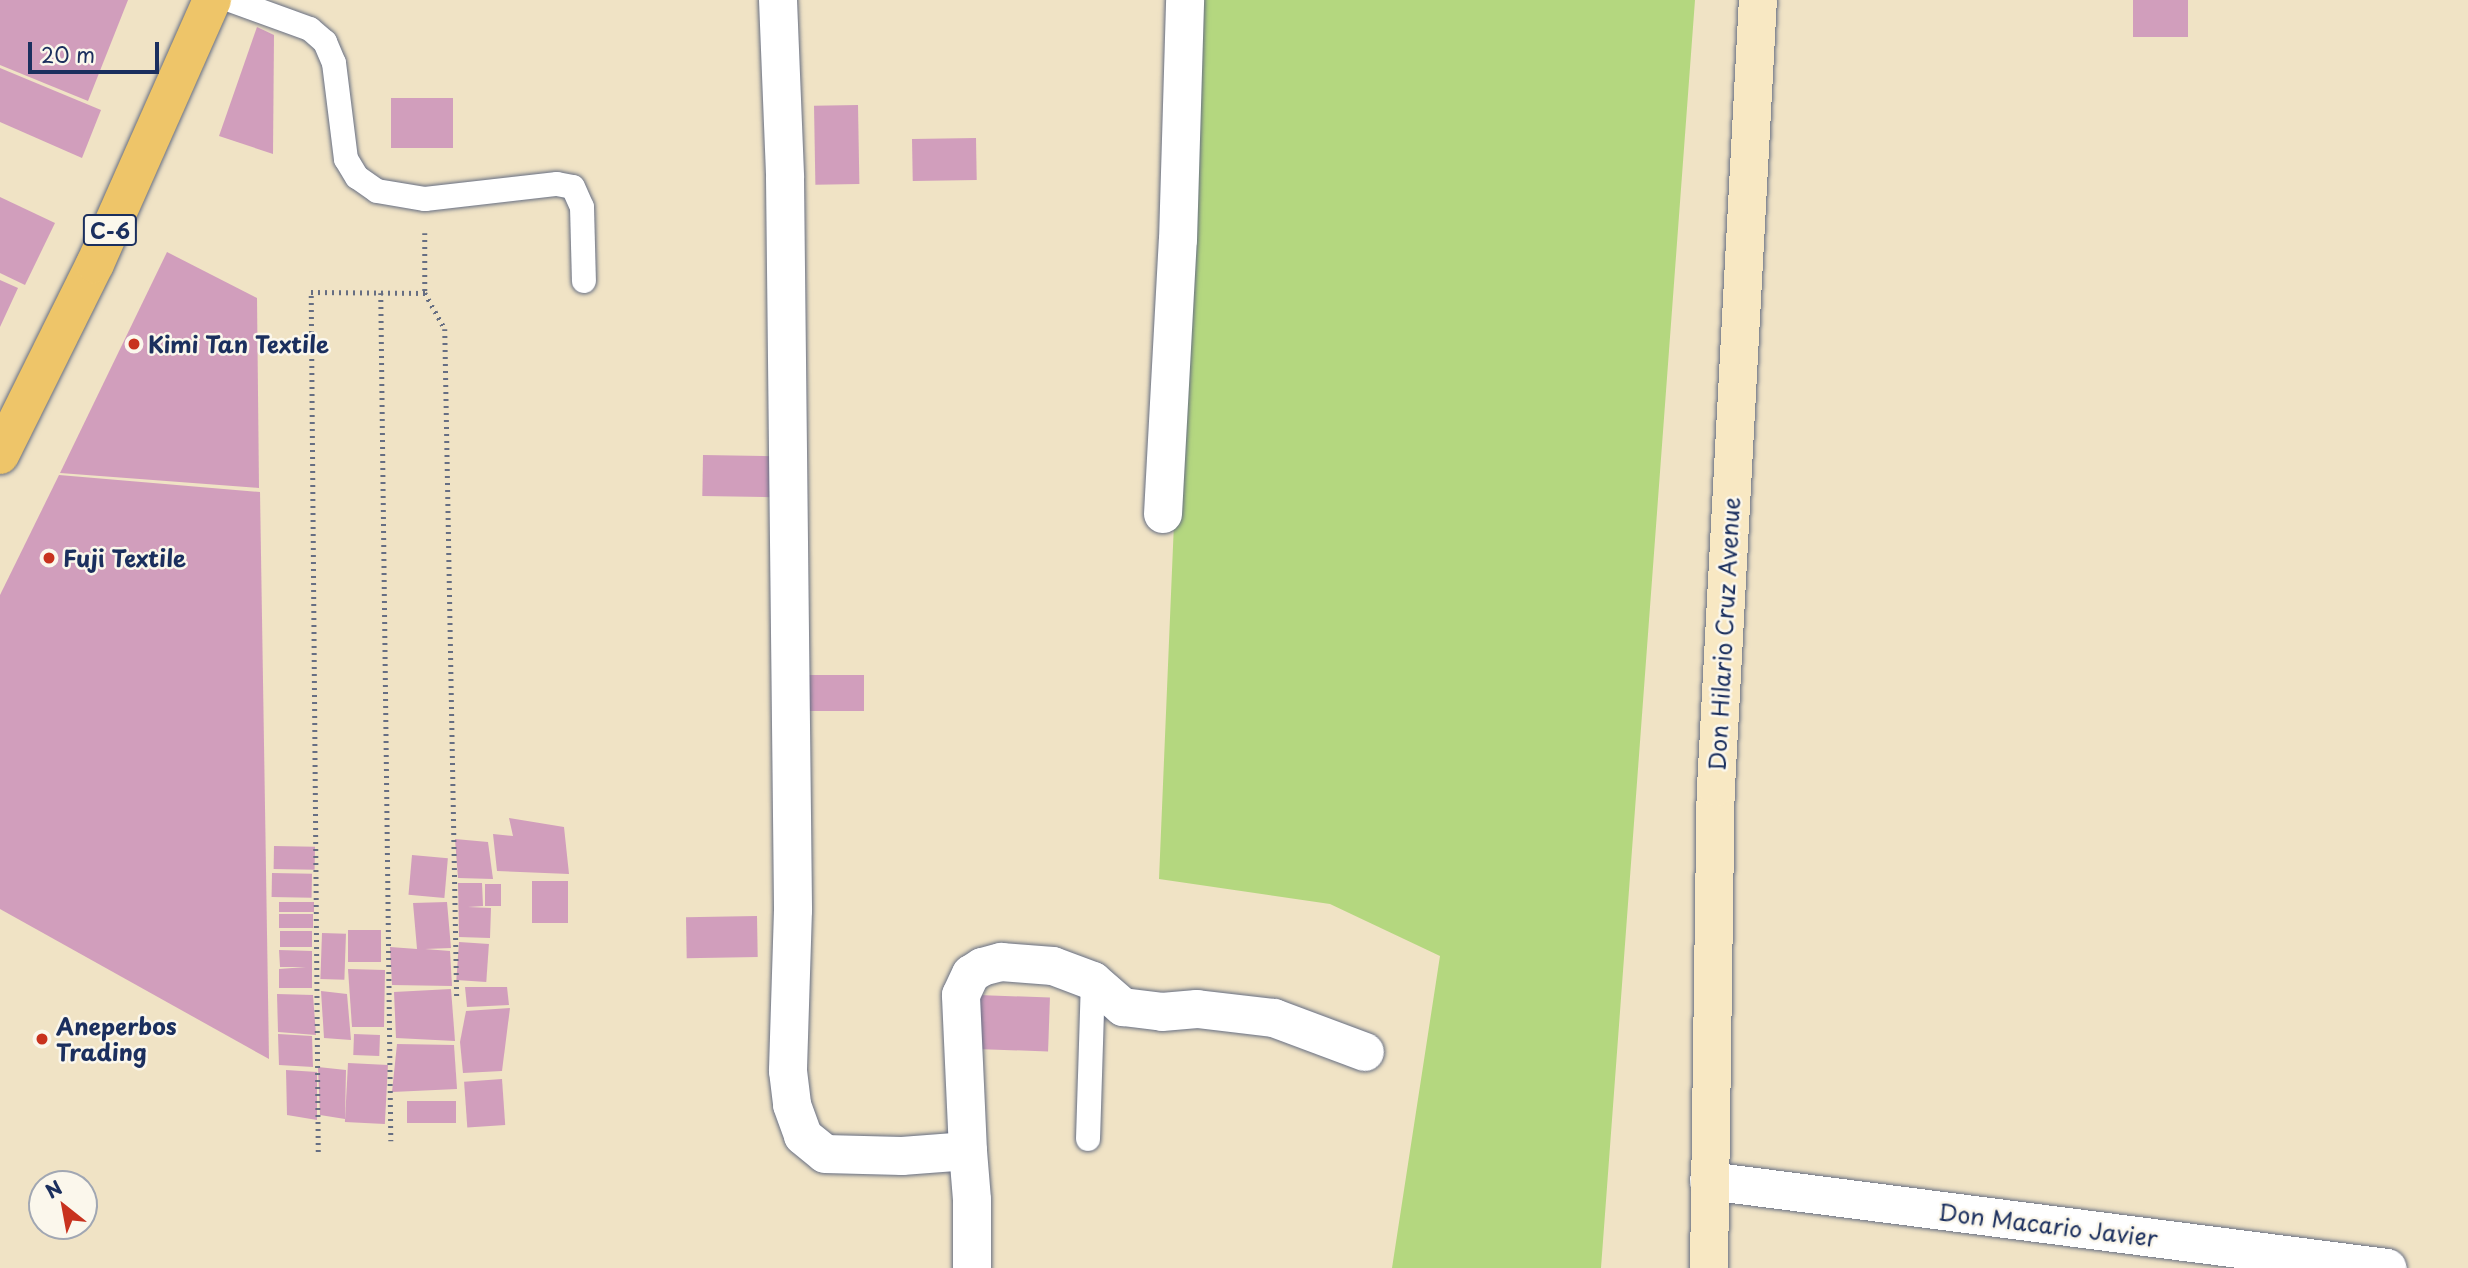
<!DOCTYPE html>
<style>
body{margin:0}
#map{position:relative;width:2468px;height:1268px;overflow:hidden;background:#f0e3c5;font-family:"Playpen Sans",sans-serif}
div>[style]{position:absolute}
.green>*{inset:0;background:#b4d77f}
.building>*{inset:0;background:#d19ebc;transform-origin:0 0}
.path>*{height:4.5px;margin-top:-2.25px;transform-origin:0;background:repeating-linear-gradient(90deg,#666e82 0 2px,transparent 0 7px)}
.roads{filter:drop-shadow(0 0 2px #666e82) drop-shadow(0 0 2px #666e82)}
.lane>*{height:24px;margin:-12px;padding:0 12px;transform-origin:12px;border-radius:12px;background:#fff}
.street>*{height:38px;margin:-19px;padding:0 19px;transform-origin:19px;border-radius:19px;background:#fff}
.secondary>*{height:38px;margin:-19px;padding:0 19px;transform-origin:19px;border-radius:19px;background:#f8e8c3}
.primary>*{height:38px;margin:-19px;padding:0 19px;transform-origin:19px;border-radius:19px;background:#eec569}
.dots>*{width:19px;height:19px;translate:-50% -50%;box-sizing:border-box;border:4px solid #fbf7ec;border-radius:50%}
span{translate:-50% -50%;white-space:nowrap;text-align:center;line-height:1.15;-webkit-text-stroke:5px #fbf7ec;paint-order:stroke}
.shield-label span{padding:2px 5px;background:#fbf7ec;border:2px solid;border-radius:5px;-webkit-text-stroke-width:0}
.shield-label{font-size:21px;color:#1b2f5e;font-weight:700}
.poi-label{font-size:23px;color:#1b2f5e;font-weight:700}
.left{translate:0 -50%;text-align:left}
.street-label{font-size:23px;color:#1b2f5e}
.north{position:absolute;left:28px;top:1170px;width:70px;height:70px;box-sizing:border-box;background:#fbf7ec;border:2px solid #a1a7b3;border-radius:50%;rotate:329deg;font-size:19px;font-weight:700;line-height:28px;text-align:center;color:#1b2f5e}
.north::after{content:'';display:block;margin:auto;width:24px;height:32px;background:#c8321e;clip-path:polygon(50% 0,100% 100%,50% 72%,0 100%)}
.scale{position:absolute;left:28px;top:42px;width:131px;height:32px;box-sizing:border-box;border:4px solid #1b2f5e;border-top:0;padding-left:9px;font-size:21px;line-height:24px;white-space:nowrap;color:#1b2f5e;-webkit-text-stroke:5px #fbf7ec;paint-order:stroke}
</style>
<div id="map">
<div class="green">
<div style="clip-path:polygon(1196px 0,1695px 0,1601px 1268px,1392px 1268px,1440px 956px,1330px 904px,1159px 879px)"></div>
</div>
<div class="building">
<div style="clip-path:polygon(0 0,128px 0,88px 101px,0 65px)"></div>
<div style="left:2133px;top:0;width:55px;height:37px"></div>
<div style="clip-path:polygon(257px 27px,274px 35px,273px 154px,219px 136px)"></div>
<div style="clip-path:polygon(0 68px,101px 110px,82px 158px,0 122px)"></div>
<div style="left:453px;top:98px;width:50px;height:62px;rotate:90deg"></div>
<div style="left:858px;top:105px;width:79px;height:44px;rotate:89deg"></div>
<div style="left:976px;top:138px;width:42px;height:64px;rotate:89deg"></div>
<div style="clip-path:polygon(0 197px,55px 223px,25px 285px,0 273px)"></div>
<div style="clip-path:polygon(167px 252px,257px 298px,259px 488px,60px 473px)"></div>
<div style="clip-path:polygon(0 280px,18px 288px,0 327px)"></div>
<div style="left:703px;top:455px;width:72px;height:41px;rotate:1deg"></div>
<div style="clip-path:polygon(59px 475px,260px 492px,269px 1059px,0 909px,0 595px)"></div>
<div style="left:864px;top:675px;width:36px;height:60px;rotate:90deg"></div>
<div style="clip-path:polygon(509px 818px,564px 827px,569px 874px,497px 871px,493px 834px,513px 836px)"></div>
<div style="clip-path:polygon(455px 839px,488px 842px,493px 879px,458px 878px)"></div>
<div style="left:274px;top:846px;width:41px;height:23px;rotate:1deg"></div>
<div style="left:412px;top:855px;width:36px;height:40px;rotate:5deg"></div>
<div style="left:272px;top:873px;width:40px;height:24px;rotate:1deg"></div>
<div style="left:532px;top:881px;width:36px;height:42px"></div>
<div style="clip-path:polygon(458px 883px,482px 883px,483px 906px,468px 907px,491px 908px,490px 938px,459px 937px)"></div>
<div style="left:485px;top:884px;width:16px;height:22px"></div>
<div style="left:314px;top:902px;width:10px;height:35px;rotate:90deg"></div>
<div style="clip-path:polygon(447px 902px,451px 948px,425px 949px,450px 951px,452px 986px,392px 985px,390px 947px,417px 949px,413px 903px)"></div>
<div style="left:279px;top:914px;width:34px;height:14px"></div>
<div style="left:757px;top:916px;width:41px;height:71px;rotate:89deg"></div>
<div style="left:348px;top:930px;width:33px;height:32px"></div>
<div style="left:280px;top:931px;width:32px;height:16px"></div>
<div style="left:322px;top:933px;width:24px;height:46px;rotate:2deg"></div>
<div style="left:459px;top:942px;width:30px;height:38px;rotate:4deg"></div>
<div style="clip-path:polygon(279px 950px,312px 951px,312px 988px,279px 988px,279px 969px,306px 967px,280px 967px)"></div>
<div style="clip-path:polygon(348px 969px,385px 970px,384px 1027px,352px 1027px)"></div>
<div style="clip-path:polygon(465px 987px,507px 987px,509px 1005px,467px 1007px)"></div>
<div style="clip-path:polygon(451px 989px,455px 1041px,396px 1038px,394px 992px)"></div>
<div style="clip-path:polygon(321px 991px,347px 994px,351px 1040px,324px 1038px)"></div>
<div style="clip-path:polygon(277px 994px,313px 995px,316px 1035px,278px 1032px)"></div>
<div style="left:978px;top:995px;width:72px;height:54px;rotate:2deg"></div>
<div style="clip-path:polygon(510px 1008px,502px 1071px,463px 1073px,460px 1042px,466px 1011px)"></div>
<div style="clip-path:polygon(278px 1034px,312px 1036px,313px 1067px,279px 1065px)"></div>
<div style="left:354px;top:1034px;width:26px;height:21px;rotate:2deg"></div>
<div style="clip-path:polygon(397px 1044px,454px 1045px,457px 1089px,392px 1092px)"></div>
<div style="left:348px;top:1063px;width:40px;height:59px;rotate:3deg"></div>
<div style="clip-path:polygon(318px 1067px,346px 1070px,345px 1119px,320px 1115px)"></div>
<div style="clip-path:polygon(286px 1070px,317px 1072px,317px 1120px,287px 1115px)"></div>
<div style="left:502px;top:1079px;width:46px;height:38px;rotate:86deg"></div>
<div style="left:456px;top:1101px;width:22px;height:49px;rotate:90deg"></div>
</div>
<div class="path">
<div style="left:425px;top:233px;width:60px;rotate:90deg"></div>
<div style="left:425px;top:293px;width:41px;rotate:60.9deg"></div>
<div style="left:445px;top:329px;width:671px;rotate:88.98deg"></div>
<div style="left:381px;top:293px;width:848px;rotate:89.32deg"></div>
<div style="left:318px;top:1152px;width:860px;rotate:-90.47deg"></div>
<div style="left:311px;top:292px;width:114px;rotate:0.5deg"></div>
</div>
<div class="roads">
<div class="lane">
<div style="left:230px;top:0;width:85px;rotate:19.9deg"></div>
<div style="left:310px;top:29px;width:20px;rotate:41deg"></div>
<div style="left:325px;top:42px;width:23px;rotate:67deg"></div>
<div style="left:334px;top:63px;width:97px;rotate:82.9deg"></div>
<div style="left:346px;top:159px;width:21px;rotate:59deg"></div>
<div style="left:357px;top:177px;width:24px;rotate:35deg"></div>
<div style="left:377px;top:191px;width:49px;rotate:9.5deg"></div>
<div style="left:425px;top:199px;width:133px;rotate:-6.5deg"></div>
<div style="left:557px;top:184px;width:16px;rotate:11deg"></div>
<div style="left:573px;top:187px;width:22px;rotate:66deg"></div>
<div style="left:582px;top:207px;width:74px;rotate:88.5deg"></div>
<div style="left:1088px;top:1139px;width:158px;rotate:-88.2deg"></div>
</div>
<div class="street">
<div style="left:778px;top:0;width:178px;rotate:87.7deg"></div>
<div style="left:785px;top:178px;width:732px;rotate:89.37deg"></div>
<div style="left:793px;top:910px;width:161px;rotate:91.8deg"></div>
<div style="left:788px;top:1071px;width:34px;rotate:83deg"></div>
<div style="left:792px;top:1105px;width:33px;rotate:70deg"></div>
<div style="left:803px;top:1136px;width:28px;rotate:39deg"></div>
<div style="left:825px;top:1154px;width:77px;rotate:1.5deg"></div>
<div style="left:902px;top:1156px;width:66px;rotate:-4.3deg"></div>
<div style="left:968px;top:1151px;width:49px;rotate:85.3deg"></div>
<div style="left:972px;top:1200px;width:68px;rotate:90deg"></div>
<div style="left:1163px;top:514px;width:274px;rotate:-86.9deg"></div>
<div style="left:1178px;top:240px;width:240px;rotate:-88.3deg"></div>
<div style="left:968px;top:1151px;width:156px;rotate:-92.6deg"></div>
<div style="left:961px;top:995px;width:23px;rotate:-65deg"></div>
<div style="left:971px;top:974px;width:13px;rotate:-32deg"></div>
<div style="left:982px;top:967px;width:20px;rotate:-15deg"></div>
<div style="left:1001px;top:962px;width:52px;rotate:4.4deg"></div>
<div style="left:1053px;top:966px;width:43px;rotate:20.6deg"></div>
<div style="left:1093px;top:981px;width:40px;rotate:41deg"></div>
<div style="left:1123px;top:1007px;width:39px;rotate:7deg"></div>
<div style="left:1162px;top:1012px;width:35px;rotate:-5deg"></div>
<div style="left:1197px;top:1009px;width:78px;rotate:6.7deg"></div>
<div style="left:1274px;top:1018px;width:97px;rotate:20.5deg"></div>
<div style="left:1709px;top:1181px;width:684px;rotate:7.31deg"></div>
</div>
<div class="secondary">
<div style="left:1709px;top:1268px;width:481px;rotate:-89.2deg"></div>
<div style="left:1716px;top:787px;width:788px;rotate:-86.95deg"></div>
</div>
<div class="primary">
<div style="left:0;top:455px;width:213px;rotate:-63.6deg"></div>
<div style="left:95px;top:264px;width:289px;rotate:-66.1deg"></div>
</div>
</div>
<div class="dots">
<div style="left:134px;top:344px;background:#c8321e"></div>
<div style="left:49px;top:558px;background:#c8321e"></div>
<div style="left:42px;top:1039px;background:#c8321e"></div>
</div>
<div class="shield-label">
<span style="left:110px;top:230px">C-6</span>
</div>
<div class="poi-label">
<span class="left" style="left:148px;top:344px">Kimi Tan Textile</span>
<span class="left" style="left:63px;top:558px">Fuji Textile</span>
<span class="left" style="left:56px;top:1039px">Aneperbos<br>Trading</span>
</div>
<div class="street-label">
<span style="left:1724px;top:634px;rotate:-87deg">Don Hilario Cruz Avenue</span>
<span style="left:2048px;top:1225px;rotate:7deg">Don Macario Javier</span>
</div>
<div class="north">N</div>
<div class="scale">20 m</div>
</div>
